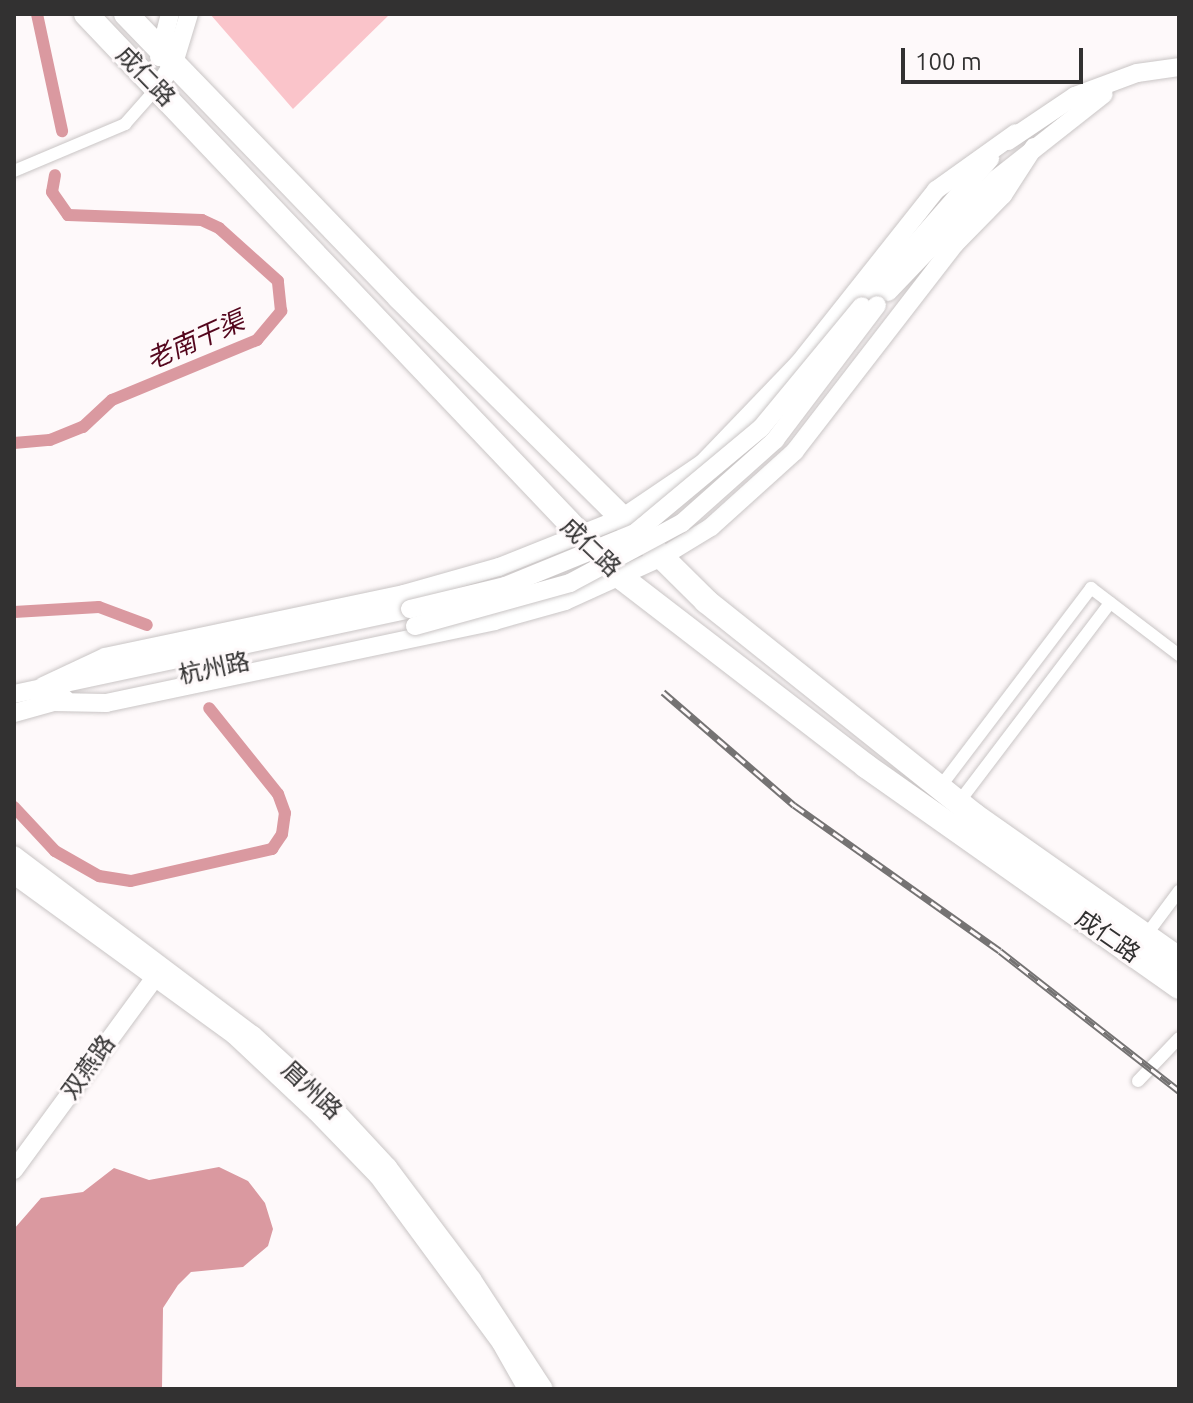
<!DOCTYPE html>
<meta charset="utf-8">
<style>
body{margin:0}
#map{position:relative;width:1193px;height:1403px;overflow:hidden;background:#fef9fa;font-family:Ubuntu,"Noto Sans SC",sans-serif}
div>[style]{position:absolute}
.green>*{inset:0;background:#fac4ca}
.water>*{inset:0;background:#da99a0}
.canal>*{height:12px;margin:-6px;padding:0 6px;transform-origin:6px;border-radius:6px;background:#da99a0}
.roads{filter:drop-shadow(0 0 2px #c9c5c5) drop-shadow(0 0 2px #c9c5c5)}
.street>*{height:12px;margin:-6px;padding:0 6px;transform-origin:6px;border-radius:6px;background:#fff}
.secondary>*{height:18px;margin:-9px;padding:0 9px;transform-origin:9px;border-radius:9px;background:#fff}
.highway>*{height:24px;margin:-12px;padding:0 12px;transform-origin:12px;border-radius:12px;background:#fff}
.rail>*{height:7px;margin-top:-3.5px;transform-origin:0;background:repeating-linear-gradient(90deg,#fef9fa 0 12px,#757373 0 24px);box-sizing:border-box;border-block:2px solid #757373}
.bridges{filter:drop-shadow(0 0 2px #c9c5c5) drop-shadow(0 0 2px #c9c5c5)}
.secondary-bridge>*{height:18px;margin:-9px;padding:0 9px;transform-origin:9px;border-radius:9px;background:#fff}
span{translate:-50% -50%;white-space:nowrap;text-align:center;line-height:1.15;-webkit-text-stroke:6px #fef9fa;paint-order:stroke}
.street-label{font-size:24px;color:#323131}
.water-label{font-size:26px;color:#54061d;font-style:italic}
.frame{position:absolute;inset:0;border:16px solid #323131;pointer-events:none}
.scale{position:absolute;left:901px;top:48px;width:182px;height:36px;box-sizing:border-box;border:4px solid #323131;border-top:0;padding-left:10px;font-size:24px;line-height:28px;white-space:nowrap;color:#323131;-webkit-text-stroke:6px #fef9fa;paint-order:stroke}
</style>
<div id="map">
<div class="green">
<div style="clip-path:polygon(210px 14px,390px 14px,293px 109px)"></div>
</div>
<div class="water">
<div style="clip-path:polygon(219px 1167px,248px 1181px,265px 1203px,273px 1229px,268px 1246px,243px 1267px,191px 1272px,178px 1285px,163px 1308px,162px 1389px,16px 1389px,14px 1229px,41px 1198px,83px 1192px,114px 1168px,149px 1180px)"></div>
</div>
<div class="canal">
<div style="left:37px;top:14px;width:120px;rotate:77.9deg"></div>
<div style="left:14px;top:443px;width:36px;rotate:-5deg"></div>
<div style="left:50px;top:440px;width:35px;rotate:-22deg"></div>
<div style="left:83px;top:427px;width:40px;rotate:-43deg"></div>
<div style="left:112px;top:400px;width:157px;rotate:-22.5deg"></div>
<div style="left:257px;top:340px;width:38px;rotate:-50deg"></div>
<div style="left:281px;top:311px;width:30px;rotate:-96deg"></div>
<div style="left:278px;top:281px;width:79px;rotate:-138.1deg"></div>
<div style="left:219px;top:228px;width:19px;rotate:-155deg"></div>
<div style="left:202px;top:220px;width:134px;rotate:-177.9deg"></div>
<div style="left:68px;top:215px;width:28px;rotate:-125deg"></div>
<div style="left:52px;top:192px;width:17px;rotate:-80deg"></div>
<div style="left:14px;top:612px;width:85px;rotate:-3.4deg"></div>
<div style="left:99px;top:607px;width:51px;rotate:20.6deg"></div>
<div style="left:14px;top:807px;width:60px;rotate:47deg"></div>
<div style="left:55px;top:851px;width:51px;rotate:29.6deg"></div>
<div style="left:99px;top:876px;width:32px;rotate:9deg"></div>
<div style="left:131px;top:881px;width:145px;rotate:-12.8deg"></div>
<div style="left:272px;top:849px;width:18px;rotate:-56deg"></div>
<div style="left:282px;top:834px;width:21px;rotate:-82deg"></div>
<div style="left:285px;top:813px;width:20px;rotate:-110deg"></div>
<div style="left:278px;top:794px;width:110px;rotate:-128.7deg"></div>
</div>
<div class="roads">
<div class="street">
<div style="left:14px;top:171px;width:121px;rotate:-22.9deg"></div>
<div style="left:125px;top:124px;width:48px;rotate:-48.4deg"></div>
<div style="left:940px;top:787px;width:250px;rotate:-52.8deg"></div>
<div style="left:1091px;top:588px;width:111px;rotate:37.3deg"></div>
<div style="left:959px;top:802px;width:250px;rotate:-52.8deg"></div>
<div style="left:1144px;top:938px;width:59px;rotate:-53.3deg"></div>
<div style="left:1138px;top:1081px;width:59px;rotate:-46.4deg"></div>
</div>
<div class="secondary">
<div style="left:159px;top:57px;width:44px;rotate:-75.7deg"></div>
<div style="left:157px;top:88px;width:30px;rotate:-56deg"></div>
<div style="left:174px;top:63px;width:51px;rotate:-73deg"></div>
<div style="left:1008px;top:141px;width:81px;rotate:-33.9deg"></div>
<div style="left:1075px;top:96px;width:66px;rotate:-20.4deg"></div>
<div style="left:1137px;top:73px;width:42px;rotate:-8.1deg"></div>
<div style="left:888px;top:292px;width:156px;rotate:-46.3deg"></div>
<div style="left:996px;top:179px;width:137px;rotate:-38.2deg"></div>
<div style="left:869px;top:297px;width:184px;rotate:-48.8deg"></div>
<div style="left:43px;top:686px;width:68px;rotate:-25.1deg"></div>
<div style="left:105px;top:657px;width:306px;rotate:-11.9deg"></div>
<div style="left:404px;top:594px;width:99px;rotate:-15.9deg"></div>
<div style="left:499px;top:567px;width:132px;rotate:-21.7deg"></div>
<div style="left:622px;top:518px;width:98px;rotate:-34.2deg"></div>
<div style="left:703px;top:463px;width:139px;rotate:-46.2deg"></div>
<div style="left:799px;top:363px;width:221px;rotate:-51.6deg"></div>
<div style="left:936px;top:190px;width:98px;rotate:-35.5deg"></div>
<div style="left:14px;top:694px;width:405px;rotate:-12.1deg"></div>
<div style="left:54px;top:702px;width:52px;rotate:1.1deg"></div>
<div style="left:106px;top:703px;width:397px;rotate:-11.9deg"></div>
<div style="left:494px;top:621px;width:74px;rotate:-15.7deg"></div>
<div style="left:565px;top:601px;width:104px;rotate:-24.4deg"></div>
<div style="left:660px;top:558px;width:60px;rotate:-31.3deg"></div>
<div style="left:711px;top:527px;width:113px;rotate:-42.1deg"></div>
<div style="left:795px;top:451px;width:262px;rotate:-52.3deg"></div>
<div style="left:955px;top:244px;width:69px;rotate:-45.6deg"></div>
<div style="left:1003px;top:195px;width:57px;rotate:-57.1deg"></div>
<div style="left:14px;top:713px;width:53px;rotate:-15.4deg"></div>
<div style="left:14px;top:855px;width:299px;rotate:37deg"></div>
<div style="left:253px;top:1035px;width:111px;rotate:42.4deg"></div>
<div style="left:335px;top:1110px;width:78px;rotate:47.1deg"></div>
<div style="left:388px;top:1167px;width:140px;rotate:53.1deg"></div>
<div style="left:472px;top:1279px;width:131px;rotate:56.8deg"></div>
<div style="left:14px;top:875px;width:272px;rotate:36deg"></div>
<div style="left:234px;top:1035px;width:112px;rotate:43.2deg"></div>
<div style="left:316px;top:1112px;width:89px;rotate:45.9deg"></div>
<div style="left:378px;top:1176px;width:207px;rotate:53.6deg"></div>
<div style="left:501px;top:1343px;width:53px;rotate:60.5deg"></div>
<div style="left:14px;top:1170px;width:249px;rotate:-53.8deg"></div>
</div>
<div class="highway">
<div style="left:86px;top:14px;width:778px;rotate:46.46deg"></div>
<div style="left:622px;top:578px;width:308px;rotate:37.6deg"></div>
<div style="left:866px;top:766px;width:383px;rotate:35.2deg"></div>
<div style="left:126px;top:14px;width:395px;rotate:46deg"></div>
<div style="left:400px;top:298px;width:431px;rotate:44.7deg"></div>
<div style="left:706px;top:601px;width:343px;rotate:38.6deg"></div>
<div style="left:974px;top:815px;width:251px;rotate:35.1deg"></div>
</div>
</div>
<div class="rail">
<div style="left:663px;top:692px;width:173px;rotate:40.8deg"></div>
<div style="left:794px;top:805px;width:252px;rotate:35.3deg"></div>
<div style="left:1000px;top:951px;width:227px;rotate:38deg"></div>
</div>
<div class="bridges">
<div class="secondary-bridge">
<div style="left:410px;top:609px;width:98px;rotate:-13.6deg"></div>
<div style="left:505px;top:586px;width:140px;rotate:-22.2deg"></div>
<div style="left:635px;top:533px;width:164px;rotate:-39.8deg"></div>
<div style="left:761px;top:428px;width:158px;rotate:-50.4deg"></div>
<div style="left:415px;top:626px;width:161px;rotate:-15.5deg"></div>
<div style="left:570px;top:583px;width:127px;rotate:-28.2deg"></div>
<div style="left:682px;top:523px;width:125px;rotate:-41.7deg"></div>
<div style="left:775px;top:440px;width:169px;rotate:-52.9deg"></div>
</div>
</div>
<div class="street-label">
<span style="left:146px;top:76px;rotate:46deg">成仁路</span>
<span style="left:591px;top:547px;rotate:44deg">成仁路</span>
<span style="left:214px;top:668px;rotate:-12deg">杭州路</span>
<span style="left:1108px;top:936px;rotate:35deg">成仁路</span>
<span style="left:88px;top:1067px;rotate:-54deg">双燕路</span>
<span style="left:312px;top:1090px;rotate:43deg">眉州路</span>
</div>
<div class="water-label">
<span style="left:195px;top:340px;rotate:-24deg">老南干渠</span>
</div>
<div class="frame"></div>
<div class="scale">100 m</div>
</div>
